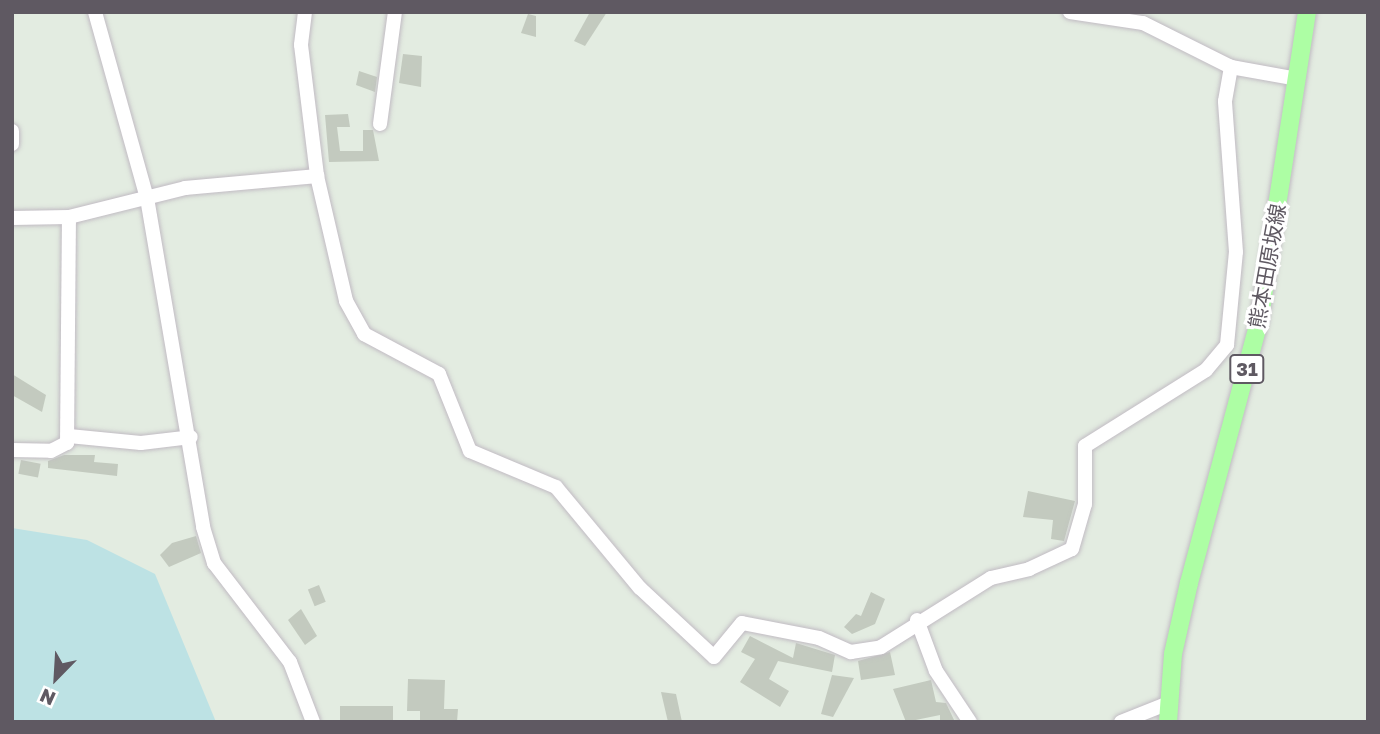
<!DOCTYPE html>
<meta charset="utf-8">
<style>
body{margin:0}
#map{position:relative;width:1380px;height:734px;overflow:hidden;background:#e3ece1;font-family:"Golos Text","Noto Sans JP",sans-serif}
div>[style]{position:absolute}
.green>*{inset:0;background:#bde2e4}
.building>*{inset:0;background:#c3cabf;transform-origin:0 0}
.roads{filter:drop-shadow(0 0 2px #c1bbc3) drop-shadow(0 0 2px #c1bbc3)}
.minor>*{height:14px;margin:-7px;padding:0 7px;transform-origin:7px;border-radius:7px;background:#fff}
.major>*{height:18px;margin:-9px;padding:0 9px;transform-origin:9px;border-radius:9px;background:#adfea4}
span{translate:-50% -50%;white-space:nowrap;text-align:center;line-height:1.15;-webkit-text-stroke:6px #fff;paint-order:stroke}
.shield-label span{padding:2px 5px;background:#fff;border:2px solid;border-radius:5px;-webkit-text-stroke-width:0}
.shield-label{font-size:19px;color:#5f5962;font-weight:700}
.street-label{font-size:21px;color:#5f5962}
.frame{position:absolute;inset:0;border:14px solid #5f5962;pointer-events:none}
.north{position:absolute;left:21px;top:643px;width:70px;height:70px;-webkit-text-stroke:5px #fff;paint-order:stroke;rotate:204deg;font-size:19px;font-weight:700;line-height:28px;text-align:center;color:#5f5962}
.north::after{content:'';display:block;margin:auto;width:24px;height:32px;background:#5f5962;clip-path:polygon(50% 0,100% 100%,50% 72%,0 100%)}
</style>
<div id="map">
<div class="green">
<div style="clip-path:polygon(12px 528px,87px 540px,155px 574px,216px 722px,12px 722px)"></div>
</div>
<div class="building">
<div style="clip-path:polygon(590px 12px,607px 12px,585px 46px,574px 41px)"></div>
<div style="clip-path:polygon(528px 14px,536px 16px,536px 37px,521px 33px)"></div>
<div style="clip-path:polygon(403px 54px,422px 56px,421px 87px,399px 83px)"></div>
<div style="clip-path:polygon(359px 71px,377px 77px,375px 92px,356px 85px)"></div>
<div style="clip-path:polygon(348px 114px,350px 127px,337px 127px,340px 151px,363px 151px,363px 130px,373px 130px,379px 161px,329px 162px,325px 115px)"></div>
<div style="clip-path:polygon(12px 374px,46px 395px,42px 412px,12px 395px)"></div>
<div style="clip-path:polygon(64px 455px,95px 455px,94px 462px,118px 464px,117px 476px,48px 468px,48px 461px)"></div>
<div style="left:21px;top:460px;width:20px;height:14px;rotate:11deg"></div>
<div style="clip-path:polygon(1028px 491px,1075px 501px,1064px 541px,1051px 539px,1053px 520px,1023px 517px)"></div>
<div style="clip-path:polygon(196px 536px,201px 553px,169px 567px,160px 555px,172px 543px)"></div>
<div style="left:319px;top:585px;width:18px;height:12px;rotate:68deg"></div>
<div style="clip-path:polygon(871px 592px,885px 599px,875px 624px,852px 634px,844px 627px,856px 614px,861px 616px)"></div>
<div style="clip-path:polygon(301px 609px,317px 636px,305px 645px,288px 620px)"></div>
<div style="clip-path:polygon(750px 636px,793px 658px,796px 643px,835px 655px,832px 672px,778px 661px,769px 679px,789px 691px,780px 707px,740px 682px,755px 659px,741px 652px)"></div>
<div style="clip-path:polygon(890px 652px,895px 675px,861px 680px,858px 661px)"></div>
<div style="clip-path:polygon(832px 675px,854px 678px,833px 717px,821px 714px)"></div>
<div style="clip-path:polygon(408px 679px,445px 680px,444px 709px,458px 709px,457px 722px,420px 722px,420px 711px,407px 711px)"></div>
<div style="clip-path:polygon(931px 680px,936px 702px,946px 703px,955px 722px,940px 722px,940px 715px,906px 722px,893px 689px)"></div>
<div style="clip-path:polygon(661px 692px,676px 694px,682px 722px,668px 722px)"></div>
<div style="left:340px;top:706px;width:53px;height:16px"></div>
</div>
<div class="roads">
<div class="minor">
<div style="left:95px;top:12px;width:193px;rotate:74.4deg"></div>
<div style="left:147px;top:198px;width:334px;rotate:80.3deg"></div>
<div style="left:203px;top:527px;width:38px;rotate:73deg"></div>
<div style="left:214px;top:563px;width:125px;rotate:52.5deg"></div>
<div style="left:290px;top:662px;width:64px;rotate:69deg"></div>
<div style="left:305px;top:12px;width:33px;rotate:97deg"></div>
<div style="left:301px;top:45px;width:132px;rotate:83deg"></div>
<div style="left:317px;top:176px;width:128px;rotate:76.9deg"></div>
<div style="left:346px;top:301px;width:38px;rotate:61deg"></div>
<div style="left:364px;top:334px;width:85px;rotate:28.1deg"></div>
<div style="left:439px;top:374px;width:83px;rotate:68.1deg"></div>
<div style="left:470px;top:451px;width:93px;rotate:22.7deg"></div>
<div style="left:556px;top:487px;width:131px;rotate:50.3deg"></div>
<div style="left:640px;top:588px;width:101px;rotate:43deg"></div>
<div style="left:714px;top:657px;width:44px;rotate:-50.5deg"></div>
<div style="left:742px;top:623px;width:78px;rotate:11deg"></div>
<div style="left:819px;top:638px;width:35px;rotate:24deg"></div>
<div style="left:851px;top:652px;width:30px;rotate:-9deg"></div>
<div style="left:881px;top:647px;width:130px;rotate:-32.1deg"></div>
<div style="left:991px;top:578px;width:39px;rotate:-13deg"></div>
<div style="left:1029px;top:569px;width:47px;rotate:-24.9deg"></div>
<div style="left:1072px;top:549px;width:47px;rotate:-73.9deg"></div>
<div style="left:1085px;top:504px;width:58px;rotate:-90deg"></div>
<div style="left:1085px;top:446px;width:143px;rotate:-32.1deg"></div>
<div style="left:1206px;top:370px;width:33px;rotate:-50deg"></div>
<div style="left:1227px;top:345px;width:93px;rotate:-84.5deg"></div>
<div style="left:1236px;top:252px;width:151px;rotate:-94.2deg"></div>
<div style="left:1225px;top:101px;width:35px;rotate:-80deg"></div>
<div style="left:1070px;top:12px;width:74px;rotate:8.6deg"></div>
<div style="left:1143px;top:23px;width:98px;rotate:26.6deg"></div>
<div style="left:1231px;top:67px;width:67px;rotate:10.3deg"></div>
<div style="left:380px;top:124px;width:113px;rotate:-82.4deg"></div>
<div style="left:12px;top:131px;width:13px;rotate:90deg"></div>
<div style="left:12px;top:218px;width:57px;rotate:-1deg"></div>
<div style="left:69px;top:217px;width:120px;rotate:-14deg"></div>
<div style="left:185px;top:188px;width:133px;rotate:-5.2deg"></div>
<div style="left:69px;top:436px;width:72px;rotate:5.6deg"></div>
<div style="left:141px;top:443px;width:50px;rotate:-6.8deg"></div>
<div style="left:12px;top:450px;width:39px;rotate:1deg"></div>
<div style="left:51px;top:451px;width:18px;rotate:-27deg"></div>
<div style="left:67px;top:443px;width:226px;rotate:-89.5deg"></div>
<div style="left:917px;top:620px;width:54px;rotate:69.6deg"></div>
<div style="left:936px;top:671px;width:61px;rotate:56.3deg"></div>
<div style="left:1121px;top:722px;width:48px;rotate:-21.8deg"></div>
</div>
<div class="major">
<div style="left:1168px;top:722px;width:68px;rotate:-85.8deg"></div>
<div style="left:1173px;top:654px;width:73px;rotate:-77.3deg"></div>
<div style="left:1189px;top:583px;width:270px;rotate:-75deg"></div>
<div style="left:1259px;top:322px;width:314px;rotate:-81.2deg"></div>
</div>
</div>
<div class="shield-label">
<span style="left:1247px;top:369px">31</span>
</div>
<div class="street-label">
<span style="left:1267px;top:266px;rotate:-80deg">熊本田原坂線</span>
</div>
<div class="frame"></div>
<div class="north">N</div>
</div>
